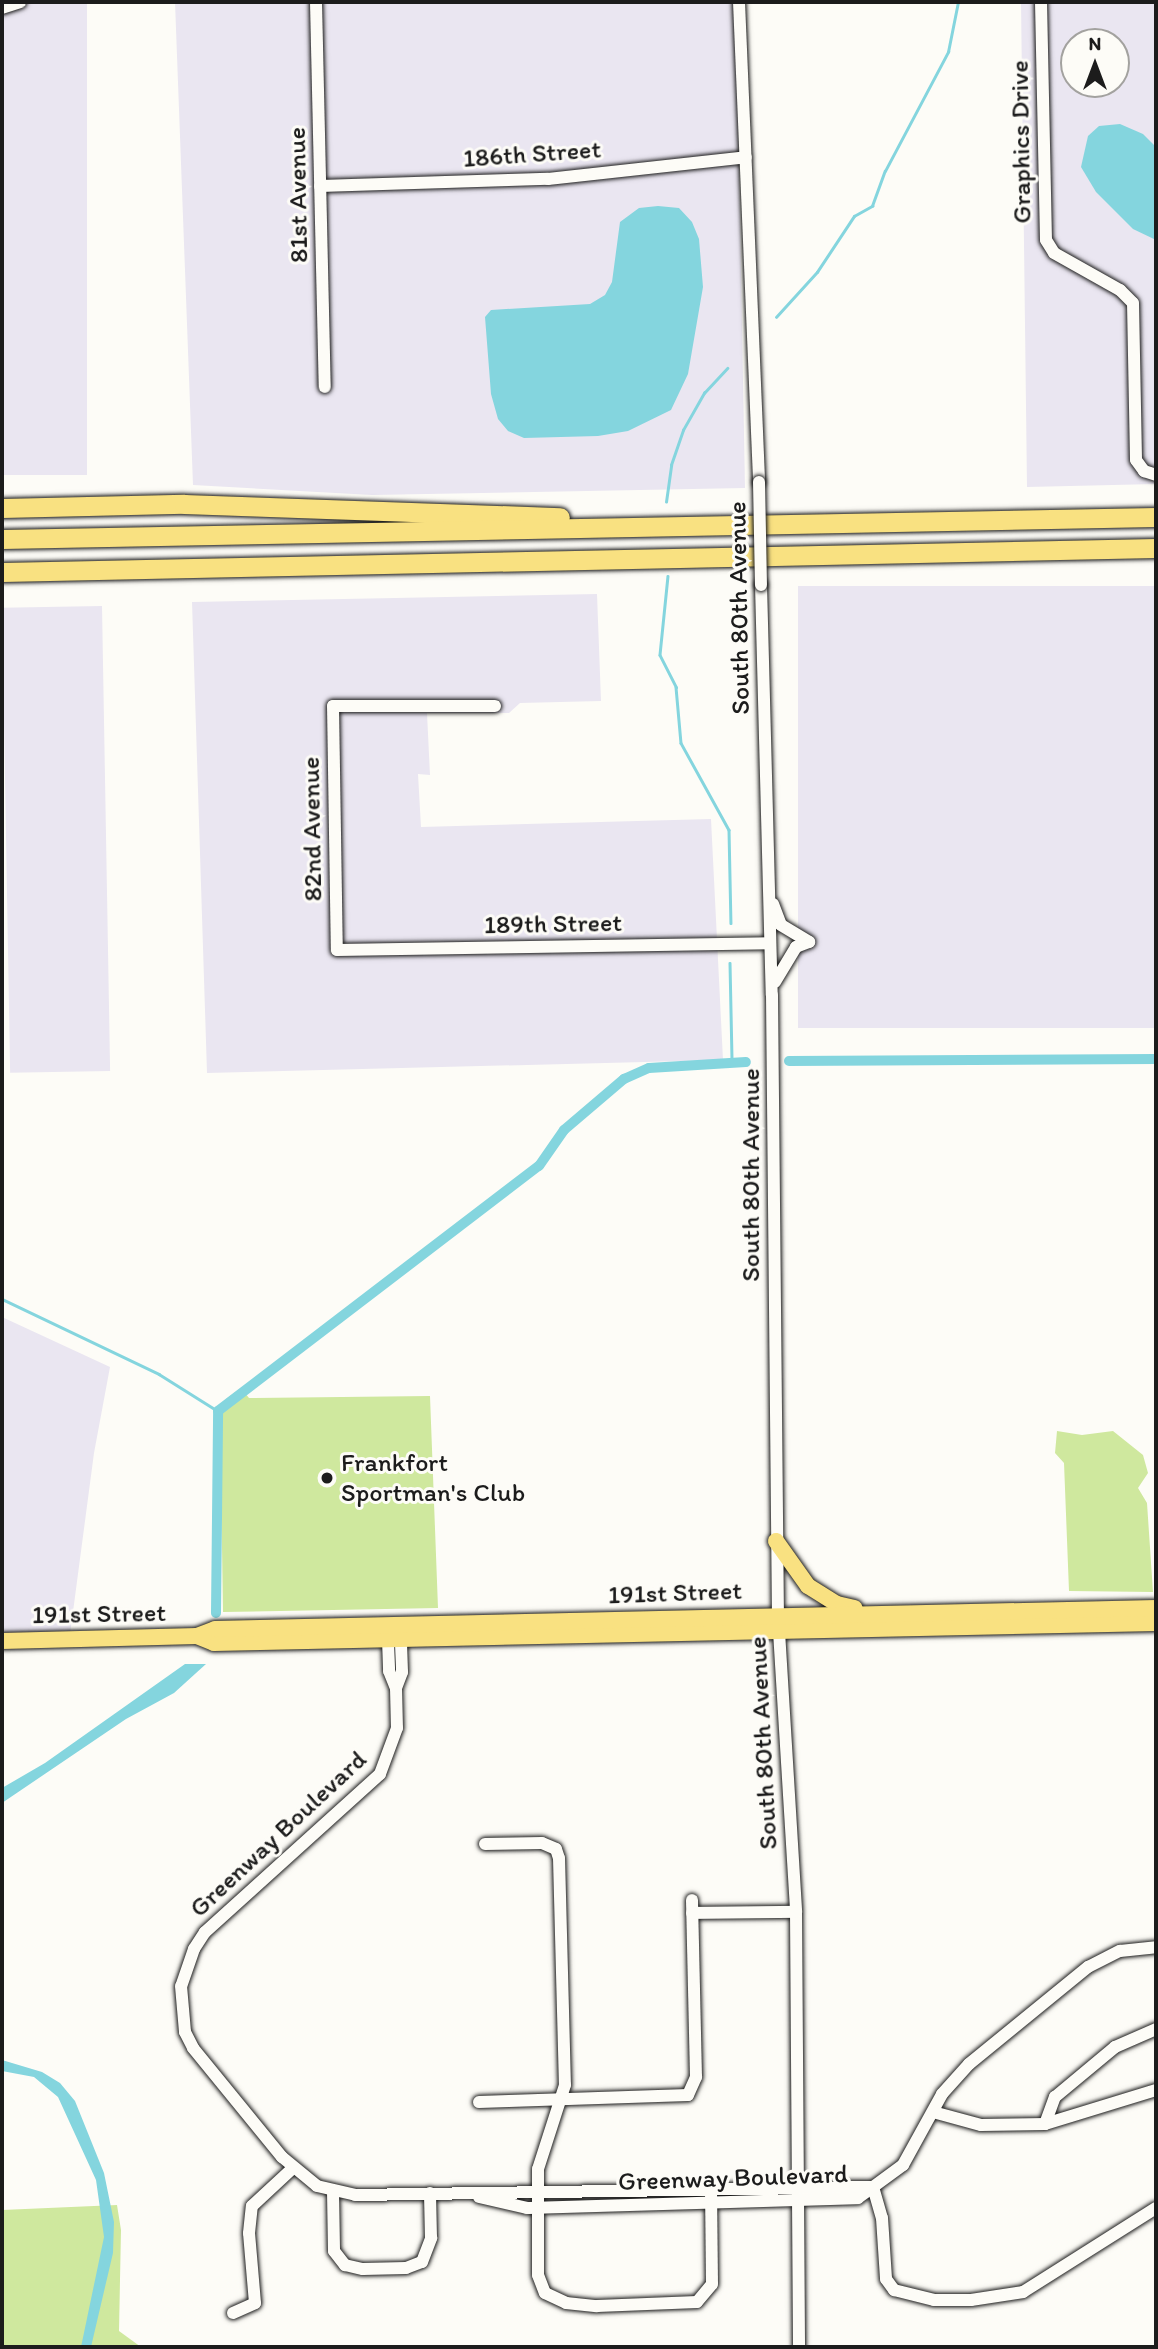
<!DOCTYPE html>
<style>
body{margin:0}
#map{position:relative;width:1158px;height:2349px;overflow:hidden;background:#fdfcf7;font-family:Itim,sans-serif}
div>[style]{position:absolute}
.built>*{inset:0;background:#eae6f1;transform-origin:0 0}
.green>*{inset:0;background:#cfe89e}
.water>*{inset:0;background:#84d5de}
.stream>*{height:2.5px;margin:-1.25px;padding:0 1.25px;transform-origin:1.25px;border-radius:1.25px;background:#84d5de}
.canal>*{height:10px;margin:-5px;padding:0 5px;transform-origin:5px;border-radius:5px;background:#84d5de}
.roads{filter:drop-shadow(0 0 2px #1c1c1c) drop-shadow(0 0 2px #1c1c1c)}
.minor>*{height:12px;margin:-6px;padding:0 6px;transform-origin:6px;border-radius:6px;background:#fdfcf7}
.major>*{height:16px;margin:-8px;padding:0 8px;transform-origin:8px;border-radius:8px;background:#f9e181}
.highway>*{height:19px;margin:-9.5px;padding:0 9.5px;transform-origin:9.5px;border-radius:9.5px;background:#f9e181}
.bridges{filter:drop-shadow(0 0 2px #1c1c1c) drop-shadow(0 0 2px #1c1c1c)}
.minor-bridge>*{height:12px;margin:-6px;padding:0 6px;transform-origin:6px;border-radius:6px;background:#fdfcf7}
.dots>*{width:19px;height:19px;translate:-50% -50%;box-sizing:border-box;border:4px solid #fdfcf7;border-radius:50%}
span{translate:-50% -50%;white-space:nowrap;text-align:center;line-height:1.15;-webkit-text-stroke:6px #fdfcf7;paint-order:stroke}
.street-label{font-size:26px;color:#1c1c1c}
.poi-label{font-size:26px;color:#1c1c1c}
.left{translate:0 -50%;text-align:left}
.frame{position:absolute;inset:0;border:4px solid #1c1c1c;pointer-events:none}
.north{position:absolute;left:1060px;top:28px;width:70px;height:70px;box-sizing:border-box;background:#fdfcf7;border:2px solid #a3a29f;border-radius:50%;rotate:0deg;font-size:19px;font-weight:700;line-height:28px;text-align:center;color:#1c1c1c}
.north::after{content:'';display:block;margin:auto;width:24px;height:32px;background:#1c1c1c;clip-path:polygon(50% 0,100% 100%,50% 72%,0 100%)}
</style>
<div id="map">
<div class="built">
<div style="left:2px;top:2px;width:85px;height:473px"></div>
<div style="clip-path:polygon(175px 2px,736px 2px,745px 488px,372px 495px,193px 485px)"></div>
<div style="clip-path:polygon(evenodd,1021px 2px,1156px 2px,1156px 484px,1027px 487px,1021px 2px,1074px 42px,1116px 42px,1116px 84px,1074px 84px,1074px 42px)"></div>
<div style="left:1156px;top:586px;width:442px;height:358px;rotate:90deg"></div>
<div style="clip-path:polygon(597px 594px,601px 701px,520px 703px,509px 713px,427px 713px,430px 775px,418px 774px,421px 827px,711px 819px,723px 1060px,207px 1073px,192px 602px)"></div>
<div style="left:102px;top:606px;width:465px;height:100px;rotate:89deg"></div>
<div style="clip-path:polygon(2px 1317px,110px 1367px,94px 1453px,69px 1642px,2px 1643px)"></div>
</div>
<div class="green">
<div style="clip-path:polygon(241px 1388px,249px 1398px,430px 1396px,438px 1608px,223px 1612px,220px 1418px,226px 1399px)"></div>
<div style="clip-path:polygon(1057px 1431px,1082px 1435px,1113px 1431px,1143px 1455px,1148px 1473px,1138px 1488px,1147px 1503px,1153px 1592px,1069px 1591px,1064px 1463px,1055px 1453px)"></div>
<div style="clip-path:polygon(117px 2205px,121px 2230px,119px 2331px,141px 2347px,2px 2347px,2px 2210px)"></div>
</div>
<div class="water">
<div style="clip-path:polygon(1120px 124px,1143px 134px,1156px 147px,1156px 240px,1133px 229px,1096px 192px,1081px 167px,1088px 136px,1099px 126px)"></div>
<div style="clip-path:polygon(658px 206px,679px 208px,692px 222px,699px 239px,703px 287px,688px 374px,671px 410px,628px 431px,598px 436px,524px 438px,508px 431px,498px 419px,491px 394px,485px 317px,491px 310px,590px 304px,605px 295px,612px 282px,620px 222px,639px 208px)"></div>
<div style="clip-path:polygon(185px 1664px,206px 1664px,174px 1693px,126px 1719px,2px 1803px,2px 1788px,45px 1763px)"></div>
<div style="clip-path:polygon(2px 2060px,42px 2072px,60px 2083px,75px 2101px,104px 2173px,114px 2222px,113px 2253px,91px 2347px,81px 2347px,104px 2237px,96px 2180px,58px 2097px,34px 2077px,2px 2071px)"></div>
</div>
<div class="stream">
<div style="left:776px;top:317px;width:61px;rotate:-47.7deg"></div>
<div style="left:817px;top:272px;width:67px;rotate:-56.5deg"></div>
<div style="left:854px;top:216px;width:21px;rotate:-29deg"></div>
<div style="left:872px;top:206px;width:37px;rotate:-70deg"></div>
<div style="left:885px;top:171px;width:135px;rotate:-62.1deg"></div>
<div style="left:948px;top:52px;width:51px;rotate:-78.7deg"></div>
<div style="left:666px;top:502px;width:37px;rotate:-82deg"></div>
<div style="left:671px;top:465px;width:37px;rotate:-71deg"></div>
<div style="left:683px;top:430px;width:43px;rotate:-60.4deg"></div>
<div style="left:704px;top:393px;width:34px;rotate:-47deg"></div>
<div style="left:668px;top:576px;width:79px;rotate:95.8deg"></div>
<div style="left:660px;top:655px;width:36px;rotate:63deg"></div>
<div style="left:676px;top:687px;width:56px;rotate:84.9deg"></div>
<div style="left:681px;top:743px;width:99px;rotate:61.1deg"></div>
<div style="left:729px;top:830px;width:93px;rotate:88.8deg"></div>
<div style="left:730px;top:963px;width:99px;rotate:88.8deg"></div>
<div style="left:2px;top:1299px;width:174px;rotate:25.5deg"></div>
<div style="left:159px;top:1374px;width:70px;rotate:32.1deg"></div>
</div>
<div class="canal">
<div style="left:789px;top:1061px;width:367px;rotate:-0.3deg"></div>
<div style="left:216px;top:1613px;width:202px;rotate:-89.4deg"></div>
<div style="left:218px;top:1411px;width:404px;rotate:-37.4deg"></div>
<div style="left:539px;top:1166px;width:44px;rotate:-55.2deg"></div>
<div style="left:564px;top:1130px;width:79px;rotate:-40.4deg"></div>
<div style="left:624px;top:1079px;width:27px;rotate:-24deg"></div>
<div style="left:649px;top:1068px;width:97px;rotate:-3.5deg"></div>
</div>
<div class="roads">
<div class="minor">
<div style="left:316px;top:2px;width:385px;rotate:88.7deg"></div>
<div style="left:739px;top:2px;width:480px;rotate:87.6deg"></div>
<div style="left:1041px;top:2px;width:238px;rotate:88.8deg"></div>
<div style="left:1046px;top:240px;width:15px;rotate:58deg"></div>
<div style="left:1054px;top:253px;width:76px;rotate:29.3deg"></div>
<div style="left:1120px;top:290px;width:18px;rotate:45deg"></div>
<div style="left:1133px;top:303px;width:157px;rotate:88.9deg"></div>
<div style="left:1136px;top:460px;width:14px;rotate:54deg"></div>
<div style="left:1144px;top:471px;width:13px;rotate:18deg"></div>
<div style="left:2px;top:8px;width:19px;rotate:-18deg"></div>
<div style="left:320px;top:186px;width:228px;rotate:-1.8deg"></div>
<div style="left:548px;top:179px;width:199px;rotate:-6.3deg"></div>
<div style="left:761px;top:585px;width:410px;rotate:88.5deg"></div>
<div style="left:772px;top:995px;width:620px;rotate:89.45deg"></div>
<div style="left:778px;top:1615px;width:298px;rotate:86.5deg"></div>
<div style="left:796px;top:1912px;width:435px;rotate:89.6deg"></div>
<div style="left:495px;top:706px;width:162px;rotate:180deg"></div>
<div style="left:333px;top:706px;width:244px;rotate:89.1deg"></div>
<div style="left:337px;top:950px;width:433px;rotate:-0.9deg"></div>
<div style="left:773px;top:904px;width:22px;rotate:69deg"></div>
<div style="left:781px;top:925px;width:33px;rotate:31deg"></div>
<div style="left:775px;top:982px;width:41px;rotate:-59deg"></div>
<div style="left:796px;top:947px;width:14px;rotate:-21deg"></div>
<div style="left:388px;top:1639px;width:32px;rotate:88deg"></div>
<div style="left:389px;top:1671px;width:18px;rotate:68deg"></div>
<div style="left:396px;top:1688px;width:17px;rotate:-69deg"></div>
<div style="left:402px;top:1672px;width:34px;rotate:-92deg"></div>
<div style="left:396px;top:1688px;width:40px;rotate:88.6deg"></div>
<div style="left:397px;top:1728px;width:49px;rotate:110.3deg"></div>
<div style="left:380px;top:1774px;width:236px;rotate:137.9deg"></div>
<div style="left:205px;top:1932px;width:20px;rotate:123deg"></div>
<div style="left:194px;top:1949px;width:39px;rotate:109deg"></div>
<div style="left:181px;top:1986px;width:46px;rotate:85deg"></div>
<div style="left:185px;top:2032px;width:18px;rotate:63deg"></div>
<div style="left:193px;top:2048px;width:141px;rotate:50.8deg"></div>
<div style="left:282px;top:2157px;width:45px;rotate:39.6deg"></div>
<div style="left:317px;top:2186px;width:39px;rotate:13deg"></div>
<div style="left:355px;top:2195px;width:518px;rotate:-0.88deg"></div>
<div style="left:485px;top:1844px;width:57px;rotate:-1deg"></div>
<div style="left:542px;top:1843px;width:15px;rotate:23deg"></div>
<div style="left:556px;top:1849px;width:9px;rotate:72deg"></div>
<div style="left:559px;top:1858px;width:227px;rotate:88.5deg"></div>
<div style="left:565px;top:2085px;width:88px;rotate:107.8deg"></div>
<div style="left:538px;top:2169px;width:106px;rotate:90deg"></div>
<div style="left:538px;top:2275px;width:19px;rotate:69deg"></div>
<div style="left:545px;top:2293px;width:23px;rotate:25deg"></div>
<div style="left:566px;top:2303px;width:31px;rotate:6deg"></div>
<div style="left:597px;top:2306px;width:100px;rotate:-2.3deg"></div>
<div style="left:697px;top:2302px;width:23px;rotate:-50deg"></div>
<div style="left:712px;top:2284px;width:97px;rotate:-90.6deg"></div>
<div style="left:692px;top:1913px;width:104px;rotate:-0.6deg"></div>
<div style="left:479px;top:2102px;width:209px;rotate:-1.9deg"></div>
<div style="left:688px;top:2095px;width:20px;rotate:-66deg"></div>
<div style="left:696px;top:2077px;width:177px;rotate:-91.3deg"></div>
<div style="left:933px;top:2112px;width:50px;rotate:15.2deg"></div>
<div style="left:981px;top:2125px;width:64px;rotate:-0.9deg"></div>
<div style="left:1045px;top:2124px;width:116px;rotate:-17deg"></div>
<div style="left:1045px;top:2124px;width:29px;rotate:-70deg"></div>
<div style="left:1055px;top:2097px;width:78px;rotate:-39.8deg"></div>
<div style="left:1115px;top:2047px;width:45px;rotate:-23.7deg"></div>
<div style="left:873px;top:2187px;width:32px;rotate:74deg"></div>
<div style="left:882px;top:2218px;width:61px;rotate:86.2deg"></div>
<div style="left:886px;top:2279px;width:14px;rotate:54deg"></div>
<div style="left:894px;top:2290px;width:41px;rotate:14deg"></div>
<div style="left:934px;top:2300px;width:37px"></div>
<div style="left:971px;top:2300px;width:53px;rotate:-8.7deg"></div>
<div style="left:1023px;top:2292px;width:157px;rotate:-32.3deg"></div>
<div style="left:333px;top:2192px;width:59px;rotate:89deg"></div>
<div style="left:334px;top:2251px;width:18px;rotate:52deg"></div>
<div style="left:345px;top:2265px;width:18px;rotate:13deg"></div>
<div style="left:363px;top:2269px;width:43px;rotate:-1.3deg"></div>
<div style="left:406px;top:2268px;width:17px;rotate:-21deg"></div>
<div style="left:422px;top:2262px;width:26px;rotate:-69deg"></div>
<div style="left:431px;top:2238px;width:45px;rotate:-91.3deg"></div>
<div style="left:479px;top:2197px;width:49px;rotate:12.9deg"></div>
<div style="left:527px;top:2208px;width:331px;rotate:-1.7deg"></div>
<div style="left:858px;top:2198px;width:56px;rotate:-36.3deg"></div>
<div style="left:903px;top:2165px;width:81px;rotate:-61.2deg"></div>
<div style="left:942px;top:2094px;width:40px;rotate:-48deg"></div>
<div style="left:969px;top:2064px;width:154px;rotate:-39.2deg"></div>
<div style="left:1088px;top:1967px;width:36px;rotate:-27deg"></div>
<div style="left:1120px;top:1951px;width:36px;rotate:-6deg"></div>
<div style="left:233px;top:2313px;width:24px;rotate:-24deg"></div>
<div style="left:255px;top:2303px;width:70px;rotate:-94.9deg"></div>
<div style="left:249px;top:2233px;width:27px;rotate:-84deg"></div>
<div style="left:252px;top:2206px;width:56px;rotate:-42.8deg"></div>
</div>
<div class="major">
<div style="left:776px;top:1541px;width:55px;rotate:54.6deg"></div>
<div style="left:808px;top:1586px;width:34px;rotate:32deg"></div>
<div style="left:837px;top:1604px;width:18px;rotate:13deg"></div>
<div style="left:197px;top:1636px;width:18px;rotate:22deg"></div>
<div style="left:214px;top:1643px;width:942px;rotate:-1.22deg"></div>
<div style="left:2px;top:1641px;width:195px;rotate:-1.5deg"></div>
<div style="left:197px;top:1636px;width:19px;rotate:-21deg"></div>
<div style="left:215px;top:1629px;width:941px;rotate:-1.28deg"></div>
</div>
<div class="highway">
<div style="left:2px;top:508px;width:182px;rotate:-1.3deg"></div>
<div style="left:184px;top:504px;width:376px;rotate:2deg"></div>
<div style="left:2px;top:539px;width:1154px;rotate:-1.09deg"></div>
<div style="left:2px;top:572px;width:1154px;rotate:-1.19deg"></div>
</div>
</div>
<div class="bridges">
<div class="minor-bridge">
<div style="left:759px;top:482px;width:103px;rotate:88.9deg"></div>
</div>
</div>
<div class="dots">
<div style="left:327px;top:1478px;background:#1c1c1c"></div>
</div>
<div class="street-label">
<span style="left:1021px;top:142px;rotate:-91deg">Graphics Drive</span>
<span style="left:532px;top:154px;rotate:-4deg">186th Street</span>
<span style="left:298px;top:195px;rotate:-91deg">81st Avenue</span>
<span style="left:739px;top:608px;rotate:-91deg">South 80th Avenue</span>
<span style="left:312px;top:829px;rotate:-91deg">82nd Avenue</span>
<span style="left:553px;top:924px;rotate:-1deg">189th Street</span>
<span style="left:751px;top:1175px;rotate:-90deg">South 80th Avenue</span>
<span style="left:675px;top:1593px;rotate:-2deg">191st Street</span>
<span style="left:99px;top:1614px;rotate:-1deg">191st Street</span>
<span style="left:763px;top:1743px;rotate:-93deg">South 80th Avenue</span>
<span style="left:278px;top:1834px;rotate:-43deg">Greenway Boulevard</span>
<span style="left:733px;top:2178px;rotate:-2deg">Greenway Boulevard</span>
</div>
<div class="poi-label">
<span class="left" style="left:341px;top:1478px">Frankfort<br>Sportman's Club</span>
</div>
<div class="frame"></div>
<div class="north">N</div>
</div>
